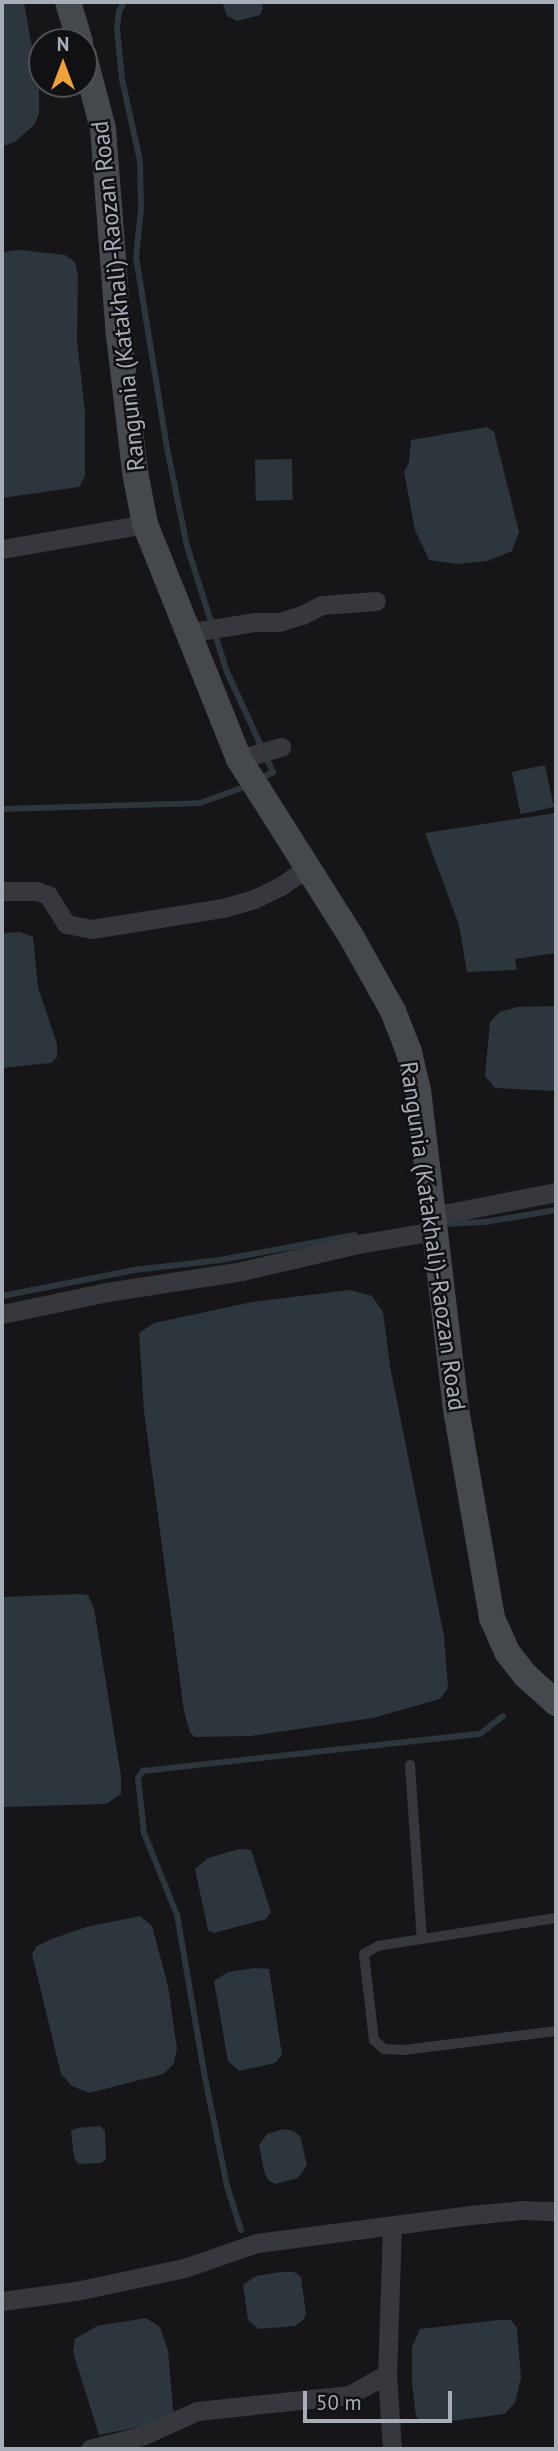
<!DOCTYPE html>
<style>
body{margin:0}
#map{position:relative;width:558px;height:2451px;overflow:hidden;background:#161618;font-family:"PT Sans",sans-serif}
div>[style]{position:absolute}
.water>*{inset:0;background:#2c363c;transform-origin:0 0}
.stream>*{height:6px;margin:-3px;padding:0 3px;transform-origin:3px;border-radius:3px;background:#2c363c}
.service>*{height:10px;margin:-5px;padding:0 5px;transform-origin:5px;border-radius:5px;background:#37383d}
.minor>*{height:19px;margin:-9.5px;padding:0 9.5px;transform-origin:9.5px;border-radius:9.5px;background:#37383d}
.secondary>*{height:26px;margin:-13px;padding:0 13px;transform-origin:13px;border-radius:13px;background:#45484d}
span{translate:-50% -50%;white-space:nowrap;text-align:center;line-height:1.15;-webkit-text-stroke:5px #111113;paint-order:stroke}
.street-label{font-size:24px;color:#a8aeb8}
.frame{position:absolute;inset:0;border:4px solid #a8aeb8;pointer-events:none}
.north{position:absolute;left:28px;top:28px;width:70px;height:70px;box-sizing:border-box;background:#111113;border:2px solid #4d5055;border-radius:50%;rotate:0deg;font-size:19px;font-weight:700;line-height:28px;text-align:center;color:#a8aeb8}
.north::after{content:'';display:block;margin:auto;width:24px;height:32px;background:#f1a135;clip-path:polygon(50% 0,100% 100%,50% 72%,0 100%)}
.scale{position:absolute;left:303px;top:2391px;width:149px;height:32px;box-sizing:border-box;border:4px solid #a8aeb8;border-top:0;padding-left:9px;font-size:21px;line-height:24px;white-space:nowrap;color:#a8aeb8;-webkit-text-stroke:5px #111113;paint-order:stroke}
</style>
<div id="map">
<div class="water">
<div style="clip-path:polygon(2px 2px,24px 2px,39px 88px,39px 114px,34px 125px,16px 141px,2px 147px)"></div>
<div style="clip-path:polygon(222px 2px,262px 2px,263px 8px,260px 15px,237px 21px,227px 16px)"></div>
<div style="clip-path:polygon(20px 250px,65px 255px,75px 262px,78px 275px,77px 342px,85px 411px,85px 476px,79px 487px,2px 498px,2px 252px)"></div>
<div style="clip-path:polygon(487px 427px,494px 432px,519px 532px,512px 551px,487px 561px,458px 564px,429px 560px,415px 530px,404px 472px,409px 462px,411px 440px)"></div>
<div style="left:292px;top:459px;width:41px;height:37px;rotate:89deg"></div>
<div style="left:545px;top:765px;width:43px;height:34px;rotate:78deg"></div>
<div style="clip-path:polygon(555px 813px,556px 953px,515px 959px,517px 970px,467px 972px,459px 925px,425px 833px)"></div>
<div style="clip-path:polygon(20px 932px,33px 937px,38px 987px,57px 1044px,57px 1057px,51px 1063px,2px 1068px,2px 933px)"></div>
<div style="clip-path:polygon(556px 1006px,556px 1091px,495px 1088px,485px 1076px,490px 1022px,500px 1012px,517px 1007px)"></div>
<div style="clip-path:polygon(350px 1290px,372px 1296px,383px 1312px,390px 1366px,444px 1636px,448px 1688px,440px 1699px,373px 1718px,251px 1736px,195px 1737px,190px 1733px,184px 1711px,144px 1411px,139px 1333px,154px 1323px,252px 1302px)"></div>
<div style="clip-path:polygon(80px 1594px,88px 1595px,94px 1608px,121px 1776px,121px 1794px,106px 1804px,2px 1807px,2px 1597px)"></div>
<div style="clip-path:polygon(239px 1849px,251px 1850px,271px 1912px,266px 1919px,214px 1933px,208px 1930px,195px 1869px,208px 1858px)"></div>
<div style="clip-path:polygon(140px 1916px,152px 1926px,168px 1986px,177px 2049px,173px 2065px,163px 2074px,89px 2093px,72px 2086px,61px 2074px,32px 1954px,37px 1946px,52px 1939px,86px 1927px)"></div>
<div style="clip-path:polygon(255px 1968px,269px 1969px,282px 2055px,275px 2063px,239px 2071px,228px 2061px,214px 1981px,228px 1972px)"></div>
<div style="clip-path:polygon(100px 2126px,105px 2131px,106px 2160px,100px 2163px,78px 2164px,74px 2157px,71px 2131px,77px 2128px)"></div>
<div style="clip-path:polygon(283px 2129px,293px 2131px,300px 2136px,307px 2165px,298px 2178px,275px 2184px,268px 2180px,264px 2171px,259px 2145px,267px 2134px)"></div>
<div style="clip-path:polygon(280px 2272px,294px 2272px,301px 2277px,306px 2314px,303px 2320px,295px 2326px,259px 2329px,248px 2320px,243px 2285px,256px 2276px)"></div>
<div style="clip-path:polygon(146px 2318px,160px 2327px,168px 2351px,174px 2420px,99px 2435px,73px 2352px,75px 2339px,97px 2326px)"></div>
<div style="clip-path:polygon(498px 2320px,511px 2320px,517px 2328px,521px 2378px,515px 2403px,504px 2414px,437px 2423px,421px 2422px,416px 2416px,412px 2383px,412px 2347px,420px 2329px)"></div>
</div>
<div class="stream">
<div style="left:124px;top:2px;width:11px;rotate:117deg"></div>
<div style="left:119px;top:12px;width:17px;rotate:97deg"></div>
<div style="left:117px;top:29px;width:50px;rotate:84.3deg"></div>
<div style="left:122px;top:79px;width:84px;rotate:77.6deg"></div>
<div style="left:140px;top:161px;width:48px;rotate:88.8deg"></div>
<div style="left:141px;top:209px;width:48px;rotate:95.9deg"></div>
<div style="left:136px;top:257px;width:188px;rotate:80.8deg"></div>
<div style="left:166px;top:443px;width:105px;rotate:78.5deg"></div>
<div style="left:187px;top:546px;width:132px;rotate:72.4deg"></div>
<div style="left:227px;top:672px;width:110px;rotate:65.3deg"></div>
<div style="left:273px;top:772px;width:15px;rotate:152deg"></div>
<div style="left:2px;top:809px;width:198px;rotate:-1.7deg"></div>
<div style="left:200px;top:803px;width:50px;rotate:-19.9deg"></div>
<div style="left:442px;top:1224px;width:43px;rotate:-2.7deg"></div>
<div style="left:485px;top:1222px;width:72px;rotate:-9.6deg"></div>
<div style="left:2px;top:1296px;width:135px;rotate:-11.1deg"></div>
<div style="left:134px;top:1270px;width:87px;rotate:-6.6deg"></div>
<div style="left:220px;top:1260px;width:137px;rotate:-10.5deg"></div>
<div style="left:241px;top:2230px;width:46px;rotate:-107.7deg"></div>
<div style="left:227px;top:2186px;width:110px;rotate:-101.5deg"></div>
<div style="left:205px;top:2078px;width:165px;rotate:-99.7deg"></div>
<div style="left:177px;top:1915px;width:88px;rotate:-111.9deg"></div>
<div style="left:144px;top:1833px;width:55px;rotate:-96.2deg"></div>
<div style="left:138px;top:1778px;width:9px;rotate:-54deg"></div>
<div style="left:143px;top:1771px;width:339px;rotate:-6.3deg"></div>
<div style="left:480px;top:1734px;width:29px;rotate:-38deg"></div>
</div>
<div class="service">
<div style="left:410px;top:1765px;width:174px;rotate:86.1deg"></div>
<div style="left:556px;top:1918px;width:180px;rotate:171.1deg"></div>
<div style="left:378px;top:1946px;width:16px;rotate:150deg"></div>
<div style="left:364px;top:1954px;width:87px;rotate:83.4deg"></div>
<div style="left:374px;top:2040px;width:13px;rotate:42deg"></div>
<div style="left:384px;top:2049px;width:20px;rotate:3deg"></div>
<div style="left:404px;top:2050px;width:153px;rotate:-7.1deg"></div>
</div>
<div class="minor">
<div style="left:2px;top:549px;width:145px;rotate:-9.9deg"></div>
<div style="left:187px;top:633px;width:69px;rotate:-9.2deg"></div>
<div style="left:255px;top:622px;width:24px"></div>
<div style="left:279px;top:622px;width:24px;rotate:-17deg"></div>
<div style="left:302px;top:615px;width:22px;rotate:-27deg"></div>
<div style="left:322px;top:605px;width:54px;rotate:-4.2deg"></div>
<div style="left:239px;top:759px;width:44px;rotate:-15.9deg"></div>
<div style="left:2px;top:891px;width:35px"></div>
<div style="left:37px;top:891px;width:12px;rotate:20deg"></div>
<div style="left:48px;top:895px;width:34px;rotate:58deg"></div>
<div style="left:66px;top:924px;width:26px;rotate:11deg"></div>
<div style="left:92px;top:929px;width:133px;rotate:-9.1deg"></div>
<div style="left:223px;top:908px;width:32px;rotate:-16deg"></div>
<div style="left:254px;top:899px;width:30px;rotate:-26deg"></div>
<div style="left:281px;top:886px;width:33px;rotate:-35deg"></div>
<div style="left:433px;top:1216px;width:125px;rotate:-11deg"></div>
<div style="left:2px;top:1314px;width:107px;rotate:-11.8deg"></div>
<div style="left:107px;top:1292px;width:137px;rotate:-8.8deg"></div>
<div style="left:242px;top:1271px;width:119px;rotate:-13.1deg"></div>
<div style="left:358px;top:1244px;width:77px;rotate:-9.7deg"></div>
<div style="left:392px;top:2226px;width:148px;rotate:91.9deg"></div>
<div style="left:387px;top:2374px;width:75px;rotate:86.2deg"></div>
<div style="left:2px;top:2301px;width:75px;rotate:-7.7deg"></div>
<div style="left:76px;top:2291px;width:110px;rotate:-12deg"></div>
<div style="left:184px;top:2268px;width:77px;rotate:-18.9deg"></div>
<div style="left:257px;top:2243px;width:216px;rotate:-7.5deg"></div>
<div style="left:471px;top:2215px;width:51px;rotate:-5.6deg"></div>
<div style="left:522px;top:2210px;width:34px;rotate:2deg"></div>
<div style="left:90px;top:2449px;width:56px;rotate:-14.5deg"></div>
<div style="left:144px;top:2435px;width:58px;rotate:-24.4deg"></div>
<div style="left:197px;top:2411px;width:153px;rotate:-6deg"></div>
<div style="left:349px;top:2395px;width:43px;rotate:-28.9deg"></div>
</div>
<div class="secondary">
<div style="left:68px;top:2px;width:42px;rotate:73.3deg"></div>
<div style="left:84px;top:56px;width:75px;rotate:75.4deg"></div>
<div style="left:103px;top:129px;width:207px;rotate:85.6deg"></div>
<div style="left:119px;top:335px;width:138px;rotate:83.3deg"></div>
<div style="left:135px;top:472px;width:53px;rotate:79.1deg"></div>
<div style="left:145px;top:524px;width:253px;rotate:68.2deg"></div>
<div style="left:239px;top:759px;width:212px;rotate:57.7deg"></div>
<div style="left:352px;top:938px;width:84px;rotate:60.7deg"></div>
<div style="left:393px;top:1011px;width:44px;rotate:68.7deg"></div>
<div style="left:409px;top:1052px;width:39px;rotate:77deg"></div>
<div style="left:418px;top:1090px;width:327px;rotate:83.2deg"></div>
<div style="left:457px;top:1415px;width:206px;rotate:80.2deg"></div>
<div style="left:492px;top:1618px;width:37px;rotate:66deg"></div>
<div style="left:507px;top:1652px;width:29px;rotate:52deg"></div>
<div style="left:525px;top:1675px;width:42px;rotate:42.1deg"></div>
</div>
<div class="street-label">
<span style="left:118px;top:296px;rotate:-96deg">Rangunia (Katakhali)-Raozan Road</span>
<span style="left:433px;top:1236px;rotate:82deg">Rangunia (Katakhali)-Raozan Road</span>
</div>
<div class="frame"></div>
<div class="north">N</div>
<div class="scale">50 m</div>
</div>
